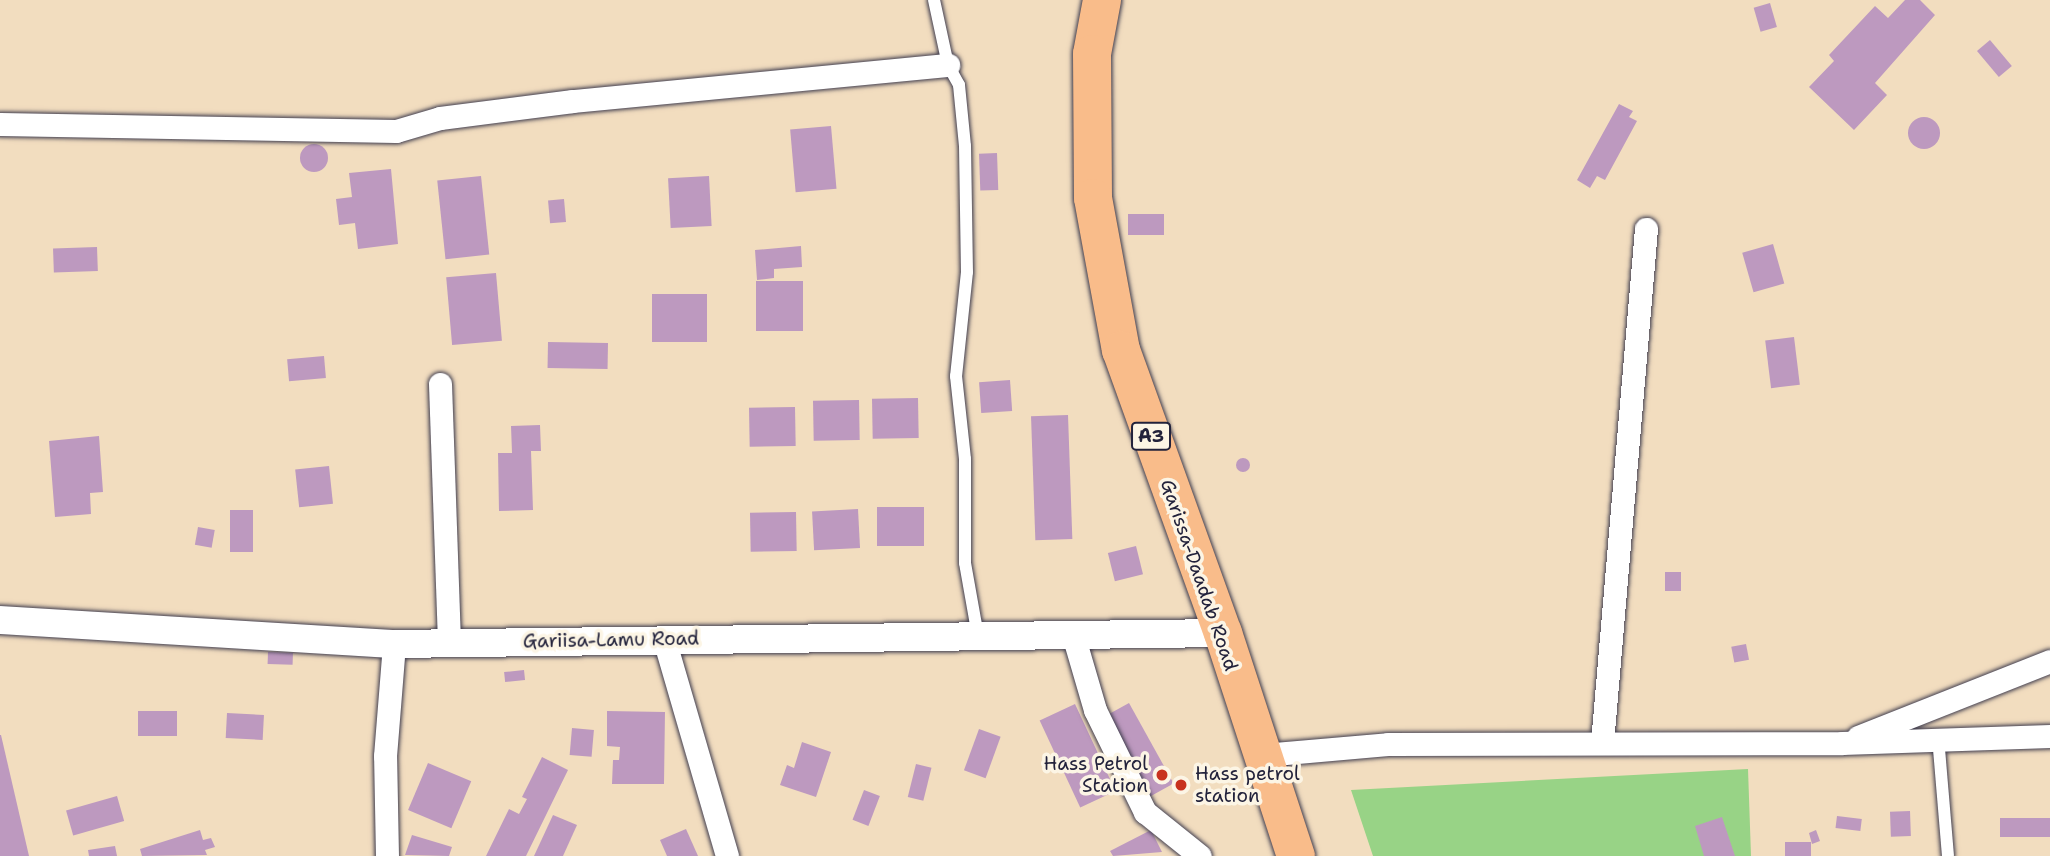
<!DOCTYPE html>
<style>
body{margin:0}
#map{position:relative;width:2050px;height:856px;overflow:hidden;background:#f2ddbf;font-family:"Shantell Sans",sans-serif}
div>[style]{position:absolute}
.green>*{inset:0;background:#98d386}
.building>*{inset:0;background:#bd99bf;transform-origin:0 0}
.round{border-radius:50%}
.roads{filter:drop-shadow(0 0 2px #413e4f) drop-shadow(0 0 2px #413e4f)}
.service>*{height:12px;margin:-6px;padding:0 6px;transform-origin:6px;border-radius:6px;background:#fff}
.minor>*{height:23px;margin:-11.5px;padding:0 11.5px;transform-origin:11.5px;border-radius:11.5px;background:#fff}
.tertiary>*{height:28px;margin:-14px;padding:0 14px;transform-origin:14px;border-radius:14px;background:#fff}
.trunk>*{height:38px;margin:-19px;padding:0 19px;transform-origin:19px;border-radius:19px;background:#f9bc8a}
.dots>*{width:19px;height:19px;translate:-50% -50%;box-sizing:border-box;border:4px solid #fcf5e5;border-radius:50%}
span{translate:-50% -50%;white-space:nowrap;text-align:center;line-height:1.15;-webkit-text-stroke:7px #fcf5e5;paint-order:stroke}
.shield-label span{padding:2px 5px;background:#fcf5e5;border:2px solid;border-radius:5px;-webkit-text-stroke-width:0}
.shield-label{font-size:18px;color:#22223b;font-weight:700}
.street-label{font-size:19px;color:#22223b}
.poi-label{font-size:19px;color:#22223b}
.right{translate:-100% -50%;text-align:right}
.left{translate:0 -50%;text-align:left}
</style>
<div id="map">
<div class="green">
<div style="clip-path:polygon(1748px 769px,1751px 856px,1373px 856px,1351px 790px)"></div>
</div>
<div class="building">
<div style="clip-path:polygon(1905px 0,1920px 0,1935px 15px,1875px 83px,1887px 95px,1854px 130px,1809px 87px,1834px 61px,1829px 55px,1875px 6px,1888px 18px)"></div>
<div style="left:1770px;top:3px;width:25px;height:17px;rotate:74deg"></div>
<div style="left:1990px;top:40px;width:34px;height:17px;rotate:50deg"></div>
<div style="clip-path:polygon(1619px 104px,1633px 111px,1629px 117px,1637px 121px,1605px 180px,1597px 176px,1590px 188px,1577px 180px)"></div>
<div class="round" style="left:1908px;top:117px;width:32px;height:32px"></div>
<div style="left:831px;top:126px;width:63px;height:41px;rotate:85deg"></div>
<div class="round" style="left:300px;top:144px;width:28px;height:28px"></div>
<div style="left:997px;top:153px;width:37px;height:18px;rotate:88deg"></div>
<div style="clip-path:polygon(391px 169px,398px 244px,358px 249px,355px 223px,339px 225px,336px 199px,352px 197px,349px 173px)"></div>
<div style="left:481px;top:176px;width:79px;height:44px;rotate:84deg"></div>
<div style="left:709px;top:176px;width:50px;height:41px;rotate:87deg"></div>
<div style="left:564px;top:199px;width:23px;height:16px;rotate:85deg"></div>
<div style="left:1164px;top:214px;width:21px;height:36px;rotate:90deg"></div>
<div style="left:1773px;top:244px;width:41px;height:32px;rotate:74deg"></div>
<div style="clip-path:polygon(801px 246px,802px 267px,774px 269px,774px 278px,757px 280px,755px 250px)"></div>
<div style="left:97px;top:247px;width:24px;height:44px;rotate:88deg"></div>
<div style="left:496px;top:273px;width:68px;height:50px;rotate:85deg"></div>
<div style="left:756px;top:281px;width:47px;height:50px"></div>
<div style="left:707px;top:294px;width:48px;height:55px;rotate:90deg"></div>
<div style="left:1794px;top:337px;width:48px;height:29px;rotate:83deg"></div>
<div style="left:548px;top:342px;width:60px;height:26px;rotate:1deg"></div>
<div style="left:324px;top:356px;width:22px;height:37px;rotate:85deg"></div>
<div style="left:1010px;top:380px;width:31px;height:31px;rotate:86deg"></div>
<div style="left:918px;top:398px;width:40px;height:46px;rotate:89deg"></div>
<div style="left:859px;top:400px;width:40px;height:46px;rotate:89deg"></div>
<div style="left:795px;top:407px;width:39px;height:46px;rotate:89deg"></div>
<div style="left:1068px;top:415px;width:124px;height:37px;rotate:88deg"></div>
<div style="clip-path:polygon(540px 425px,541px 451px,531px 451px,533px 510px,499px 511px,498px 453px,512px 453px,511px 426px)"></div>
<div style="clip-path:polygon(99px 436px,103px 492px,90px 493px,91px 514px,55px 517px,49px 441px)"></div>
<div class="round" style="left:1236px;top:458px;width:14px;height:14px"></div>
<div style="left:329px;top:466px;width:38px;height:34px;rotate:84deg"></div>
<div style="left:924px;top:507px;width:39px;height:47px;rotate:90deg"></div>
<div style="left:858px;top:509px;width:39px;height:46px;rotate:87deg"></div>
<div style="left:253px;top:510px;width:42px;height:23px;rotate:90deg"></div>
<div style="left:796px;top:512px;width:39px;height:46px;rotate:89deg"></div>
<div style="left:198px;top:527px;width:17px;height:18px;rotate:10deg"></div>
<div style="left:1136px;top:546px;width:29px;height:29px;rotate:76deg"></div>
<div style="left:1665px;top:572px;width:16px;height:19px"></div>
<div style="left:1746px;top:644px;width:16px;height:15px;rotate:79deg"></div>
<div style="left:268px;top:652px;width:25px;height:12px;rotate:2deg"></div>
<div style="left:524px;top:670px;width:10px;height:20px;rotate:84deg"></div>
<div style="left:1129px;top:703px;width:92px;height:30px;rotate:61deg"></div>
<div style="left:1075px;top:704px;width:96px;height:39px;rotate:65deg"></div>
<div style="left:138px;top:711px;width:39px;height:25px"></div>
<div style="clip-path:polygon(607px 711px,665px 712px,664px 784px,612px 784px,613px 760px,619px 760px,620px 747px,607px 746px)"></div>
<div style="left:227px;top:713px;width:37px;height:25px;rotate:3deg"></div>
<div style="left:572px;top:728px;width:22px;height:27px;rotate:5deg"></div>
<div style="left:979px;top:729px;width:23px;height:44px;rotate:20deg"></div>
<div style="clip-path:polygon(0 735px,1px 735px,29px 856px,0 856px)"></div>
<div style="clip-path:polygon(802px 742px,831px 752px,816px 797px,780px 785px,787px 765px,794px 768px)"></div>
<div style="clip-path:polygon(542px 757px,568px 770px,526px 856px,486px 856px,509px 809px,519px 814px,527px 799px,522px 797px)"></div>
<div style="left:428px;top:763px;width:47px;height:51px;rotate:23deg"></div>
<div style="left:916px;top:764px;width:16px;height:34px;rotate:14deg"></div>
<div style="left:864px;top:790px;width:17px;height:32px;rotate:21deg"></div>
<div style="left:117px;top:796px;width:26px;height:53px;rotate:74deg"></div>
<div style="left:1910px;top:811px;width:25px;height:20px;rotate:88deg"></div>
<div style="clip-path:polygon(553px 815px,577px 825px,563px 856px,534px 856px)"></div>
<div style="left:1837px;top:816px;width:25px;height:12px;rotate:7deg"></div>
<div style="clip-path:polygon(1722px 817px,1735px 856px,1704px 856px,1695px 826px)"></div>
<div style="left:2050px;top:818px;width:19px;height:50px;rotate:90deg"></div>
<div style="clip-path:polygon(686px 829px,698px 856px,667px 856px,660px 840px)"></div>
<div style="clip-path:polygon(200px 830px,203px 840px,211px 838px,215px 847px,205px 850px,207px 855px,142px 856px,140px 849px)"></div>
<div style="clip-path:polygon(1151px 830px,1162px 852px,1113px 856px,1110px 851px)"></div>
<div style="clip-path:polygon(1816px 830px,1820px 841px,1812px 844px,1809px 833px)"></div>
<div style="clip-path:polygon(412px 835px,452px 847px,449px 856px,405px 855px)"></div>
<div style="left:1785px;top:842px;width:26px;height:14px"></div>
<div style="clip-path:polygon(115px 846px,117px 856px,89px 856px,88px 850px)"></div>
</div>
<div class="roads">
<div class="service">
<div style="left:934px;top:0;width:66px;rotate:77.8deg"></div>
<div style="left:948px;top:65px;width:23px;rotate:61deg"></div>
<div style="left:959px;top:85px;width:61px;rotate:84.4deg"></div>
<div style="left:965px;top:146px;width:126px;rotate:89.1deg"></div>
<div style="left:967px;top:272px;width:105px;rotate:96deg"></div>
<div style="left:956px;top:376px;width:83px;rotate:83.8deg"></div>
<div style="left:965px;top:459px;width:104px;rotate:90deg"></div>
<div style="left:965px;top:563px;width:74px;rotate:79.9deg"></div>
<div style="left:1938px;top:737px;width:119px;rotate:85.2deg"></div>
</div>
<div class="minor">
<div style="left:0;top:124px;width:396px;rotate:1deg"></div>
<div style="left:396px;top:131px;width:46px;rotate:-16.5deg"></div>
<div style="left:440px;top:118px;width:134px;rotate:-7.3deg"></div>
<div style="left:573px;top:101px;width:377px;rotate:-5.5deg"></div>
<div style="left:440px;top:384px;width:258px;rotate:88deg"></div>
<div style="left:1074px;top:638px;width:75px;rotate:73.7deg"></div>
<div style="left:1095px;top:710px;width:114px;rotate:63.9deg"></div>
<div style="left:1145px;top:812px;width:70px;rotate:38.7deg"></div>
<div style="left:664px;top:639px;width:226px;rotate:73.8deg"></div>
<div style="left:1858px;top:737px;width:206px;rotate:-21.6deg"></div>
<div style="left:1602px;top:743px;width:516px;rotate:-85.11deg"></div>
<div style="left:1263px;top:755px;width:125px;rotate:-5deg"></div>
<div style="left:1388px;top:744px;width:454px;rotate:-0.1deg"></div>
<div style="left:1842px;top:743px;width:208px;rotate:-1.9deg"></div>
<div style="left:387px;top:856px;width:100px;rotate:-91.1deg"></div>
<div style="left:385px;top:756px;width:112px;rotate:-85.4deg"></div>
</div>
<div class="tertiary">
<div style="left:0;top:620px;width:395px;rotate:3.5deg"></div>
<div style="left:394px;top:644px;width:829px;rotate:-0.76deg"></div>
</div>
<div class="trunk">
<div style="left:1102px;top:0;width:55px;rotate:100.5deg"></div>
<div style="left:1092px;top:54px;width:144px;rotate:89.6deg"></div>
<div style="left:1093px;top:198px;width:155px;rotate:79.6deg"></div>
<div style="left:1121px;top:350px;width:301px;rotate:70.2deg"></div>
<div style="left:1223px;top:633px;width:235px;rotate:71.9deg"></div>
</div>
</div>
<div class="dots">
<div style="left:1162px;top:775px;background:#c8321e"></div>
<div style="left:1181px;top:785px;background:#c8321e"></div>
</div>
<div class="shield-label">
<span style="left:1151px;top:436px">A3</span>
</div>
<div class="street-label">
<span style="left:1199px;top:575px;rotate:71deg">Garissa-Daadab Road</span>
<span style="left:611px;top:640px;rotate:-1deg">Gariisa-Lamu Road</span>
</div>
<div class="poi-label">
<span class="right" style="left:1148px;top:775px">Hass Petrol<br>Station</span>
<span class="left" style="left:1195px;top:785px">Hass petrol<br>station</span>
</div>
</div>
